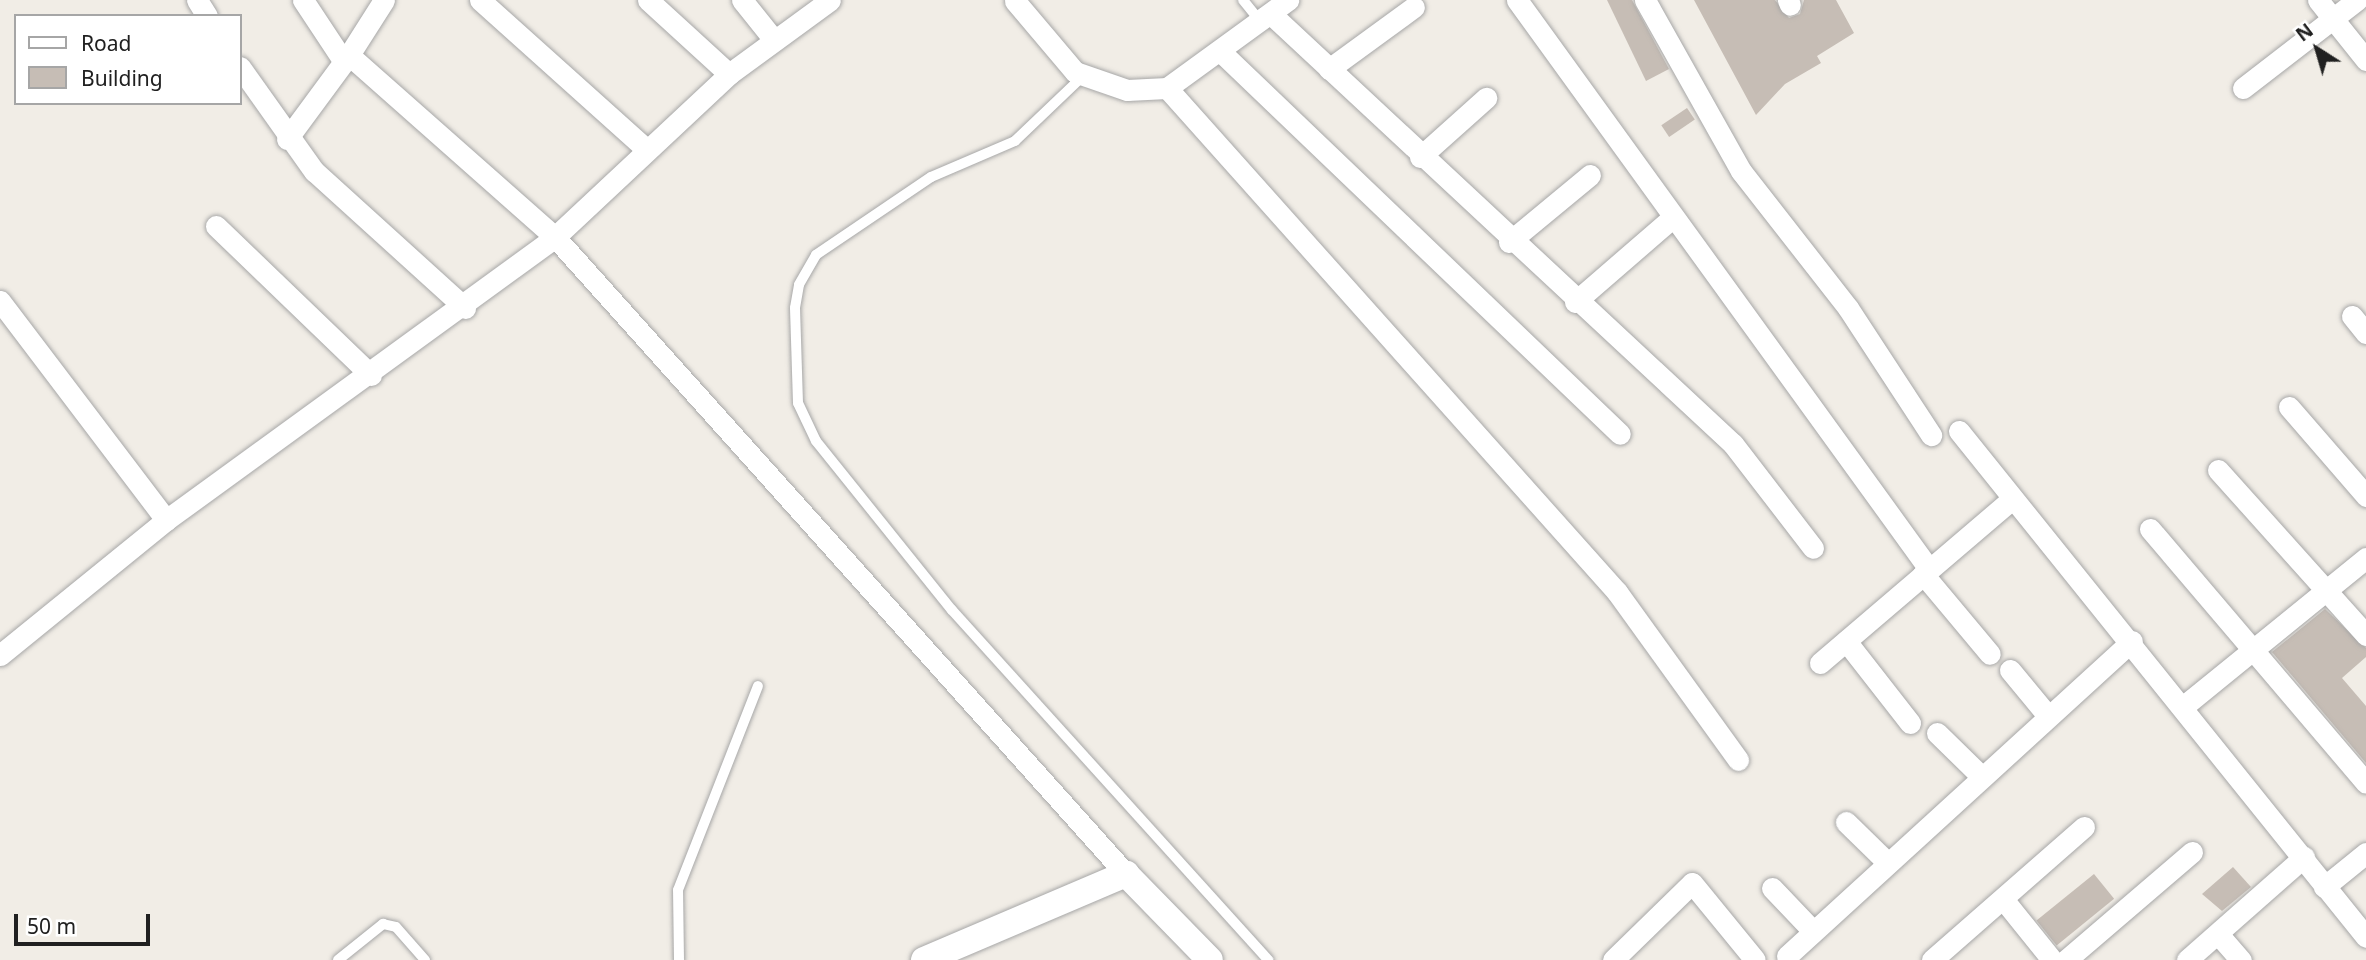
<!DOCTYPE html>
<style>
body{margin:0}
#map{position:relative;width:2366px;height:960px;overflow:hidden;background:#f1ede6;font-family:"Noto Sans",sans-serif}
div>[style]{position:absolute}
.building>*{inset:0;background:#c6bdb5;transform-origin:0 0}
.roads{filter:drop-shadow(0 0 2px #a7a7a7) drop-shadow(0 0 2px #a7a7a7)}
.service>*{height:10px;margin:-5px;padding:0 5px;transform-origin:5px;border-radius:5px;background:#fff}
.minor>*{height:21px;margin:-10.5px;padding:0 10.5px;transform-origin:10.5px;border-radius:10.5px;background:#fff}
.tertiary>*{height:26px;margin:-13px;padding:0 13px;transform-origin:13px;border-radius:13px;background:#fff}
span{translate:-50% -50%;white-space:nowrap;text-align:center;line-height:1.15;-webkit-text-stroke:5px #fff;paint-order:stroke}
.legend{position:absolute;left:14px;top:14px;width:228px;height:91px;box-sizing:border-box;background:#fff;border:2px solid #a6a6a6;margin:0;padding:9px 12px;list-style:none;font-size:21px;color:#202020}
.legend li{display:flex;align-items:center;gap:14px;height:35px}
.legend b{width:35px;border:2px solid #a6a6a6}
.north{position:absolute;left:2282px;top:14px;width:70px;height:70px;-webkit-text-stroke:5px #fff;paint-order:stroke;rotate:323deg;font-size:19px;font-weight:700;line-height:28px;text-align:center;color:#202020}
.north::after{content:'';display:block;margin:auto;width:24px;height:32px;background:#202020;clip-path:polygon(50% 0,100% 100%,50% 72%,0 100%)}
.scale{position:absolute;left:14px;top:914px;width:136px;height:32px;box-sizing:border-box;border:4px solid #202020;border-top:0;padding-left:9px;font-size:21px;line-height:24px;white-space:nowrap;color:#202020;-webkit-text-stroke:5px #fff;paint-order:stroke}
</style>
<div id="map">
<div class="building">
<div style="clip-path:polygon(1607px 0,1632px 0,1669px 69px,1646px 81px)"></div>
<div style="clip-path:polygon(1694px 0,1775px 0,1789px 18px,1800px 14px,1804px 0,1836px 0,1854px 33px,1817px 56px,1821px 63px,1785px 84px,1756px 115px)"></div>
<div style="left:1687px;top:108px;width:14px;height:31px;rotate:56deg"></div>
<div style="clip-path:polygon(2325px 609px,2366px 648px,2366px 657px,2342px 678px,2366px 706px,2366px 763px,2272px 652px)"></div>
<div style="clip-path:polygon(2233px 867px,2251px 887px,2222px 911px,2202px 894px)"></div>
<div style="left:2094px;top:874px;width:32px;height:74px;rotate:51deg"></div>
</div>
<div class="roads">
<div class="service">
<div style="left:1243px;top:0;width:28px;rotate:51deg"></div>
<div style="left:1083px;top:76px;width:94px;rotate:136.3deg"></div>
<div style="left:1015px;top:141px;width:91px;rotate:156.8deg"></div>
<div style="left:931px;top:177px;width:139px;rotate:145.9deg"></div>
<div style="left:816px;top:255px;width:34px;rotate:120deg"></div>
<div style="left:799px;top:285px;width:23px;rotate:100deg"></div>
<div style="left:795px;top:308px;width:95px;rotate:88.2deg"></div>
<div style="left:798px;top:403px;width:42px;rotate:64.7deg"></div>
<div style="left:816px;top:441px;width:217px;rotate:51.2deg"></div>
<div style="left:952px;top:610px;width:472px;rotate:47.9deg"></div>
<div style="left:338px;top:960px;width:58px;rotate:-38.7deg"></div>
<div style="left:383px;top:924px;width:13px;rotate:13deg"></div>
<div style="left:396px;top:927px;width:44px;rotate:48.7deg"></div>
<div style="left:679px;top:960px;width:70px;rotate:-90.8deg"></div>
<div style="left:678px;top:890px;width:219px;rotate:-68.6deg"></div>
</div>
<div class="minor">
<div style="left:197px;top:0;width:19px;rotate:58deg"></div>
<div style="left:303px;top:0;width:74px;rotate:56.5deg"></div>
<div style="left:384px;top:0;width:65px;rotate:122.5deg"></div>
<div style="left:349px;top:55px;width:275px;rotate:41.5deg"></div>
<div style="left:555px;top:237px;width:238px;rotate:-43.1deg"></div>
<div style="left:729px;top:74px;width:125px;rotate:-36.2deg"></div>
<div style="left:480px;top:0;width:222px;rotate:41.9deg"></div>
<div style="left:648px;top:0;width:110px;rotate:42.4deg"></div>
<div style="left:742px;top:0;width:51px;rotate:51.3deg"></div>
<div style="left:1517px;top:0;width:702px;rotate:54.09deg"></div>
<div style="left:1645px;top:0;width:196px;rotate:60.7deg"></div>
<div style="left:1741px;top:171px;width:174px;rotate:52deg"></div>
<div style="left:1848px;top:308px;width:152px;rotate:56.8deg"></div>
<div style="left:1788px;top:0;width:5px;rotate:68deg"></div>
<div style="left:2318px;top:0;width:77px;rotate:51.3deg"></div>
<div style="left:1015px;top:1px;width:93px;rotate:49.8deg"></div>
<div style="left:1075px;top:72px;width:55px;rotate:19.1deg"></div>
<div style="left:1127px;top:90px;width:40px;rotate:-2.9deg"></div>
<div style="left:1167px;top:88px;width:150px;rotate:-36deg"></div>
<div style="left:1271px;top:14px;width:631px;rotate:42.95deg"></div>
<div style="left:1733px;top:444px;width:131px;rotate:52.4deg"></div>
<div style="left:1221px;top:52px;width:552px;rotate:43.75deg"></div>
<div style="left:240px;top:67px;width:128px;rotate:54.6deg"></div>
<div style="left:314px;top:171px;width:204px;rotate:42.2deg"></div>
<div style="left:1329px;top:69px;width:105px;rotate:-36.1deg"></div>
<div style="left:1167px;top:88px;width:676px;rotate:48.24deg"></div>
<div style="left:1617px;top:592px;width:207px;rotate:54.2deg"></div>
<div style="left:2243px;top:88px;width:144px;rotate:-37.7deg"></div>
<div style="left:287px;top:139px;width:104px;rotate:-53.6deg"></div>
<div style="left:1420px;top:157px;width:89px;rotate:-41.8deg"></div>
<div style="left:216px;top:226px;width:215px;rotate:43.9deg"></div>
<div style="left:1509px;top:242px;width:105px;rotate:-39.6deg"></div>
<div style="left:0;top:301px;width:275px;rotate:52.8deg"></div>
<div style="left:1575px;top:302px;width:128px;rotate:-40.9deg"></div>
<div style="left:2352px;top:316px;width:22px;rotate:51deg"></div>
<div style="left:2289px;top:407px;width:118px;rotate:49.1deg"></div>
<div style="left:1959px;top:431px;width:649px;rotate:51.19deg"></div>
<div style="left:2218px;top:470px;width:222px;rotate:48.1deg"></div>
<div style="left:2150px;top:529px;width:333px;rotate:49.6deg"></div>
<div style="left:1923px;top:574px;width:104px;rotate:50.1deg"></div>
<div style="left:1846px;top:641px;width:104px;rotate:52deg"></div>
<div style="left:0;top:655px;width:214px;rotate:-39.1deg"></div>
<div style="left:166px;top:520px;width:481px;rotate:-36deg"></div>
<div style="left:555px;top:237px;width:855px;rotate:48.13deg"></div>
<div style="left:1820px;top:663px;width:251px;rotate:-40.5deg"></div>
<div style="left:2010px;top:670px;width:60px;rotate:50.4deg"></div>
<div style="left:2185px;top:705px;width:233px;rotate:-39.1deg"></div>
<div style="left:1937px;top:733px;width:63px;rotate:44.4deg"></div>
<div style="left:1846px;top:822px;width:57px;rotate:44.3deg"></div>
<div style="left:2324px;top:887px;width:54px;rotate:-39deg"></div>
<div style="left:1772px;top:888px;width:59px;rotate:46.4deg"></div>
<div style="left:2003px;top:899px;width:78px;rotate:51.2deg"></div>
<div style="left:2218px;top:934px;width:35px;rotate:49deg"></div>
<div style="left:1787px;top:956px;width:467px;rotate:-42.4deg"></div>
<div style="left:1613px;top:960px;width:110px;rotate:-44.3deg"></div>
<div style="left:1692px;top:883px;width:99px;rotate:50.7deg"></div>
<div style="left:1932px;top:960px;width:202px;rotate:-41.2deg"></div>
<div style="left:2066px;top:960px;width:166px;rotate:-40.6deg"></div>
<div style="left:2187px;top:960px;width:156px;rotate:-41.4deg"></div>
</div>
<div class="tertiary">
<div style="left:924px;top:960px;width:220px;rotate:-23.1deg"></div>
<div style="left:1126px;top:874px;width:120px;rotate:45.7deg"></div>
</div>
</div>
<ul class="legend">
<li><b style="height:9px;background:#fff"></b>Road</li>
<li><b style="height:19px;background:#c6bdb5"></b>Building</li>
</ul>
<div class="north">N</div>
<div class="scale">50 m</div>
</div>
